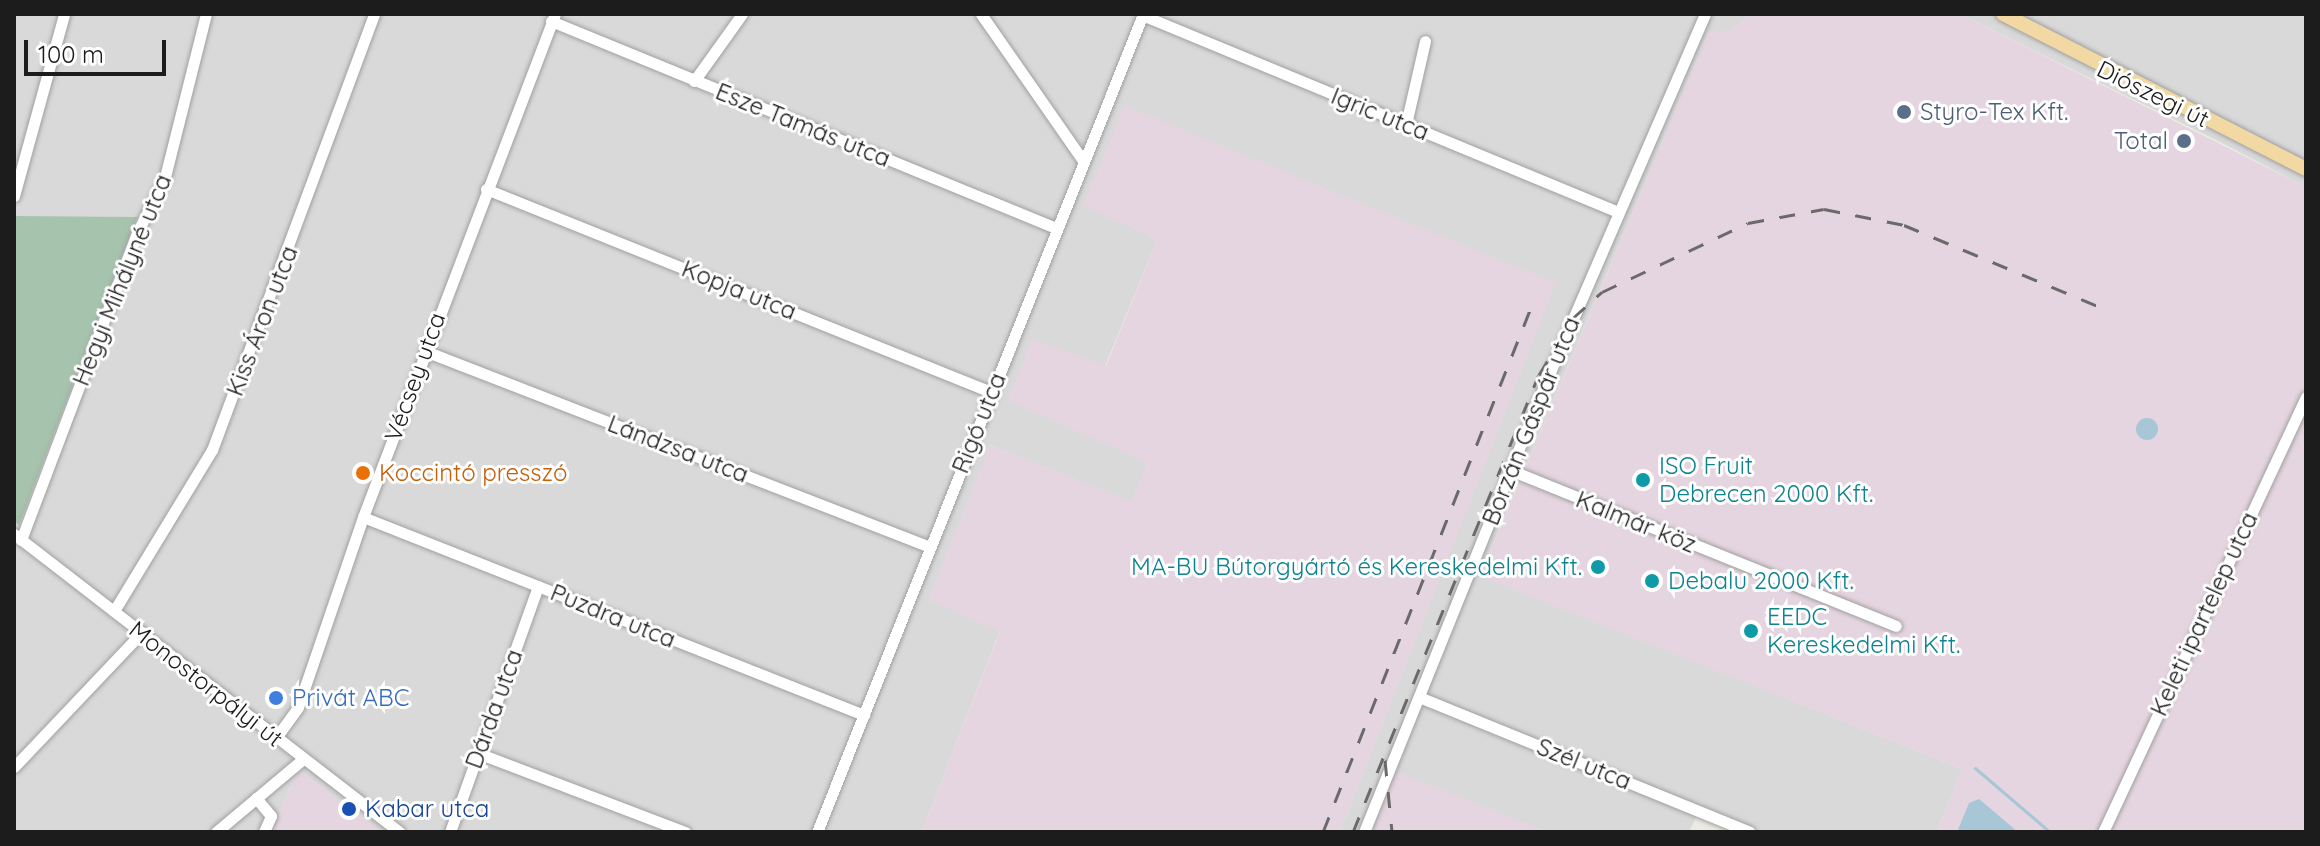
<!DOCTYPE html>
<meta charset="utf-8">
<style>
body{margin:0}
#map{position:relative;width:2320px;height:846px;overflow:hidden;background:#eceae3;font-family:Quicksand,sans-serif}
div>[style]{position:absolute}
.residential>*{inset:0;background:#dad9d9}
.industrial>*{inset:0;background:#e5d5e0}
.cemetery>*{inset:0;background:#a6c3ad}
.water>*{inset:0;background:#a7c6d6}
.round{border-radius:50%}
.stream>*{height:3px;margin:-1.5px;padding:0 1.5px;transform-origin:1.5px;border-radius:1.5px;background:#a7c6d6}
.roads{filter:drop-shadow(0 0 2px #a0a0a0) drop-shadow(0 0 2px #a0a0a0)}
.minor>*{height:11px;margin:-5.5px;padding:0 5.5px;transform-origin:5.5px;border-radius:5.5px;background:#fff}
.major>*{height:14px;margin:-7px;padding:0 7px;transform-origin:7px;border-radius:7px;background:#f2d8a2}
.rail>*{height:3px;margin-top:-1.5px;transform-origin:0;background:repeating-linear-gradient(90deg,#6a6a6a 0 16px,transparent 0 32px)}
.dots>*{width:22px;height:22px;translate:-50% -50%;box-sizing:border-box;border:4px solid #fff;border-radius:50%}
span{translate:-50% -50%;white-space:nowrap;text-align:center;line-height:1.15;-webkit-text-stroke:6px #fff;paint-order:stroke}
.street-label{font-size:24px;color:#1c1c1c}
.service-label{font-size:24px;color:#4e5e75}
.left{translate:0 -50%;text-align:left}
.right{translate:-100% -50%;text-align:right}
.culture-label{font-size:24px;color:#0d838f}
.food-label{font-size:24px;color:#c56008}
.shop-label{font-size:24px;color:#366cbe}
.transit-label{font-size:24px;color:#164399}
.frame{position:absolute;inset:0;border:16px solid #1c1c1c;pointer-events:none}
.scale{position:absolute;left:24px;top:40px;width:142px;height:36px;box-sizing:border-box;border:4px solid #1c1c1c;border-top:0;padding-left:10px;font-size:24px;line-height:28px;white-space:nowrap;color:#1c1c1c;-webkit-text-stroke:6px #fff;paint-order:stroke}
</style>
<div id="map">
<div class="residential">
<div style="clip-path:polygon(14px 14px,1752px 14px,1729px 31px,1709px 31px,1480px 575px,1962px 769px,1937px 832px,1740px 832px,1697px 815px,1689px 832px,1547px 832px,1395px 772px,1371px 832px,1340px 832px,1555px 284px,1372px 210px,1084px 204px,1157px 240px,1105px 366px,1148px 463px,1132px 502px,990px 445px,1000px 630px,922px 832px,381px 832px,297px 769px,273px 832px,14px 832px)"></div>
<div style="clip-path:polygon(1960px 14px,2306px 14px,2306px 187px,2214px 139px)"></div>
</div>
<div class="industrial">
<div style="clip-path:polygon(1752px 14px,1960px 14px,2306px 187px,2306px 832px,1937px 832px,1962px 769px,1480px 576px,1709px 31px,1729px 31px)"></div>
<div style="clip-path:polygon(1125px 106px,1556px 283px,1340px 832px,922px 832px,1000px 631px,928px 600px,990px 445px,1131px 501px,1148px 463px,1008px 400px,1032px 339px,1106px 366px,1157px 240px,1083px 205px)"></div>
<div style="clip-path:polygon(297px 769px,381px 832px,273px 832px)"></div>
<div style="clip-path:polygon(1395px 771px,1547px 832px,1371px 832px)"></div>
</div>
<div class="cemetery">
<div style="clip-path:polygon(14px 216px,137px 217px,19px 525px,14px 521px)"></div>
</div>
<div class="water">
<div class="round" style="left:2136px;top:418px;width:22px;height:22px"></div>
<div style="clip-path:polygon(1979px 799px,2018px 832px,1957px 832px,1969px 803px)"></div>
</div>
<div class="stream">
<div style="left:1975px;top:768px;width:99px;rotate:40.5deg"></div>
</div>
<div class="roads">
<div class="minor">
<div style="left:981px;top:14px;width:179px;rotate:55.2deg"></div>
<div style="left:1142px;top:15px;width:515px;rotate:22.48deg"></div>
<div style="left:551px;top:21px;width:546px;rotate:22.29deg"></div>
<div style="left:694px;top:81px;width:82px;rotate:-54.4deg"></div>
<div style="left:1406px;top:124px;width:85px;rotate:-77.1deg"></div>
<div style="left:486px;top:189px;width:544px;rotate:21.9deg"></div>
<div style="left:14px;top:196px;width:189px;rotate:-74.6deg"></div>
<div style="left:425px;top:351px;width:542px;rotate:21.21deg"></div>
<div style="left:1510px;top:470px;width:416px;rotate:22deg"></div>
<div style="left:363px;top:517px;width:539px;rotate:21.56deg"></div>
<div style="left:14px;top:534px;width:487px;rotate:37.7deg"></div>
<div style="left:21px;top:540px;width:328px;rotate:-69.3deg"></div>
<div style="left:137px;top:233px;width:63px;rotate:-63.4deg"></div>
<div style="left:165px;top:177px;width:168px;rotate:-75.9deg"></div>
<div style="left:114px;top:611px;width:188px;rotate:-58.7deg"></div>
<div style="left:212px;top:450px;width:465px;rotate:-69.6deg"></div>
<div style="left:1419px;top:697px;width:357px;rotate:22.2deg"></div>
<div style="left:275px;top:739px;width:39px;rotate:-54deg"></div>
<div style="left:298px;top:707px;width:201px;rotate:-71.1deg"></div>
<div style="left:363px;top:517px;width:538px;rotate:-69.11deg"></div>
<div style="left:478px;top:753px;width:222px;rotate:20.9deg"></div>
<div style="left:14px;top:767px;width:186px;rotate:-46.5deg"></div>
<div style="left:256px;top:798px;width:23px;rotate:50deg"></div>
<div style="left:271px;top:816px;width:17px;rotate:114deg"></div>
<div style="left:216px;top:832px;width:114px;rotate:-40deg"></div>
<div style="left:450px;top:832px;width:261px;rotate:-70.3deg"></div>
<div style="left:817px;top:832px;width:881px;rotate:-68.27deg"></div>
<div style="left:1364px;top:832px;width:481px;rotate:-68deg"></div>
<div style="left:1544px;top:386px;width:405px;rotate:-66.6deg"></div>
<div style="left:2103px;top:832px;width:480px;rotate:-65deg"></div>
</div>
<div class="major">
<div style="left:2003px;top:14px;width:340px;rotate:27.1deg"></div>
</div>
</div>
<div class="rail">
<div style="left:1385px;top:760px;width:72px;rotate:84.4deg"></div>
<div style="left:1323px;top:832px;width:562px;rotate:-68.37deg"></div>
<div style="left:1353px;top:832px;width:493px;rotate:-67.9deg"></div>
<div style="left:1539px;top:375px;width:66px;rotate:-59.2deg"></div>
<div style="left:1573px;top:318px;width:39px;rotate:-42deg"></div>
<div style="left:1602px;top:292px;width:161px;rotate:-25.3deg"></div>
<div style="left:1748px;top:223px;width:77px;rotate:-10.4deg"></div>
<div style="left:1824px;top:209px;width:82px;rotate:11.3deg"></div>
<div style="left:1904px;top:225px;width:220px;rotate:22.7deg"></div>
</div>
<div class="dots">
<div style="left:1904px;top:112px;background:#5c6f8a"></div>
<div style="left:2184px;top:141px;background:#5c6f8a"></div>
<div style="left:363px;top:473px;background:#e8710a"></div>
<div style="left:1643px;top:480px;background:#0f9aa8"></div>
<div style="left:1598px;top:567px;background:#0f9aa8"></div>
<div style="left:1652px;top:581px;background:#0f9aa8"></div>
<div style="left:1751px;top:631px;background:#0f9aa8"></div>
<div style="left:276px;top:698px;background:#3f7fe0"></div>
<div style="left:349px;top:809px;background:#1a4fb4"></div>
</div>
<div class="street-label">
<span style="left:2153px;top:94px;rotate:26deg">Diószegi út</span>
<span style="left:1380px;top:114px;rotate:22deg">Igric utca</span>
<span style="left:803px;top:125px;rotate:22deg">Esze Tamás utca</span>
<span style="left:122px;top:280px;rotate:-68deg">Hegyi Mihályné utca</span>
<span style="left:739px;top:290px;rotate:22deg">Kopja utca</span>
<span style="left:262px;top:321px;rotate:-69deg">Kiss Áron utca</span>
<span style="left:415px;top:377px;rotate:-70deg">Vécsey utca</span>
<span style="left:1531px;top:421px;rotate:-68deg">Borzán Gáspár utca</span>
<span style="left:979px;top:423px;rotate:-68deg">Rigó utca</span>
<span style="left:678px;top:449px;rotate:21deg">Lándzsa utca</span>
<span style="left:1636px;top:522px;rotate:22deg">Kalmár köz</span>
<span style="left:2204px;top:614px;rotate:-65deg">Keleti ipartelep utca</span>
<span style="left:613px;top:616px;rotate:22deg">Puzdra utca</span>
<span style="left:206px;top:684px;rotate:38deg">Monostorpályi út</span>
<span style="left:494px;top:709px;rotate:-70deg">Dárda utca</span>
<span style="left:1584px;top:764px;rotate:22deg">Szél utca</span>
</div>
<div class="service-label">
<span class="left" style="left:1920px;top:112px">Styro-Tex Kft.</span>
<span class="right" style="left:2168px;top:141px">Total</span>
</div>
<div class="culture-label">
<span class="left" style="left:1659px;top:480px">ISO Fruit<br>Debrecen 2000 Kft.</span>
<span class="right" style="left:1582px;top:567px">MA-BU Bútorgyártó és Kereskedelmi Kft.</span>
<span class="left" style="left:1668px;top:581px">Debalu 2000 Kft.</span>
<span class="left" style="left:1767px;top:631px">EEDC<br>Kereskedelmi Kft.</span>
</div>
<div class="food-label">
<span class="left" style="left:379px;top:473px">Koccintó presszó</span>
</div>
<div class="shop-label">
<span class="left" style="left:292px;top:698px">Privát ABC</span>
</div>
<div class="transit-label">
<span class="left" style="left:365px;top:809px">Kabar utca</span>
</div>
<div class="frame"></div>
<div class="scale">100 m</div>
</div>
